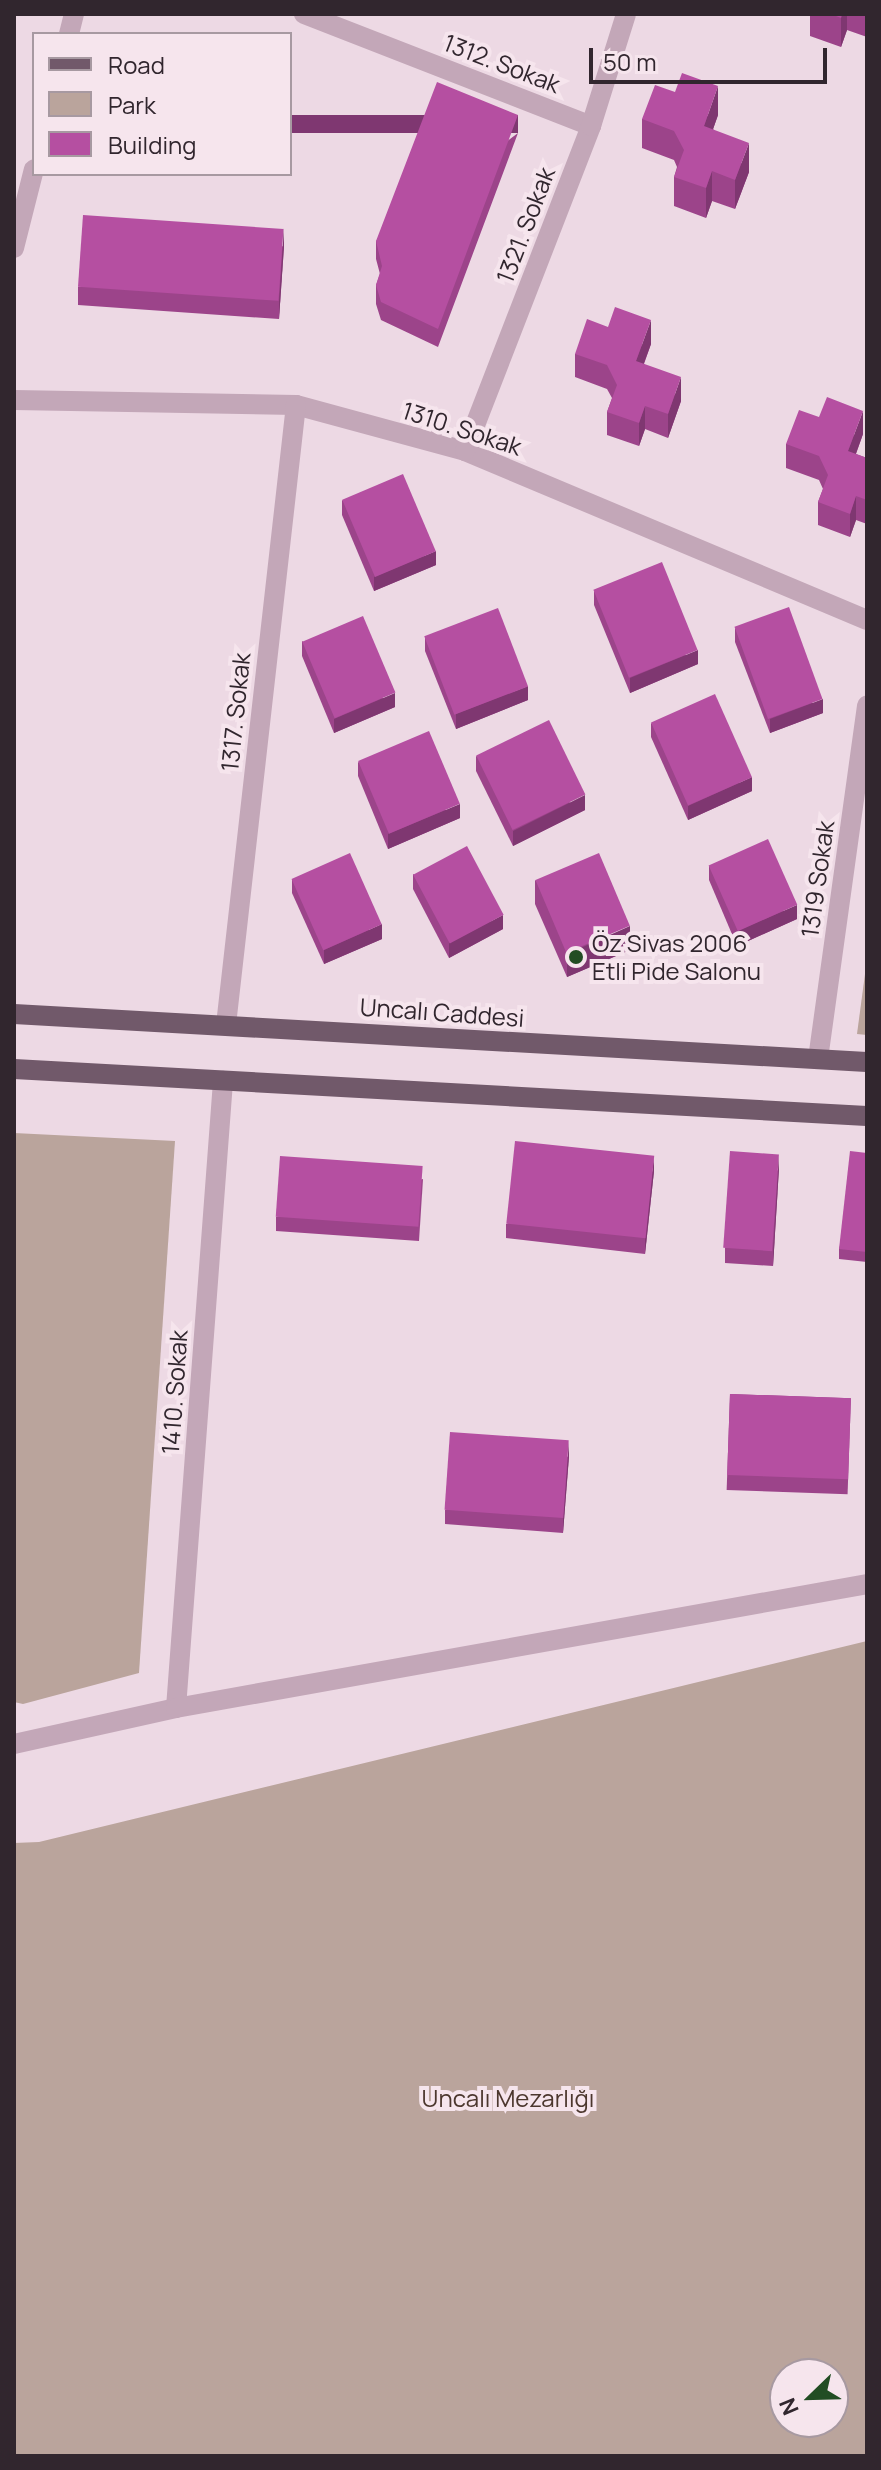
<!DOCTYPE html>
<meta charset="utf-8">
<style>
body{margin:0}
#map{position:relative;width:881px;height:2470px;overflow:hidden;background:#edd9e4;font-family:Manrope,sans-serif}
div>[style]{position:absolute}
.green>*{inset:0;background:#baa49c}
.minor>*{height:20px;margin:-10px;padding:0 10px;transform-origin:10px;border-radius:10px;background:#c3a7b8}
.primary>*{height:20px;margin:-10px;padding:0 10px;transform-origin:10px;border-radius:10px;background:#71596a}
.wall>*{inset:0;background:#9c448a;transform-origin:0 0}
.shaded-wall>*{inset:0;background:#7f3771;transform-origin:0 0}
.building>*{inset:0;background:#b54fa1;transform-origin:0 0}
.dots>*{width:22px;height:22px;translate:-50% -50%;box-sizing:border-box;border:4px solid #f6e5ed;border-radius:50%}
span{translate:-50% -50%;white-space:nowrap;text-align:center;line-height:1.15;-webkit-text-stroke:8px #f6e5ed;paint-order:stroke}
.street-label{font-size:24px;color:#31262e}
.poi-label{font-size:24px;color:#31262e}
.left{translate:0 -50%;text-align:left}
.park-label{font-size:24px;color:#4c372e}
.frame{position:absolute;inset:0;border:16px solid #31262e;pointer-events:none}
.legend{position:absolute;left:32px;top:32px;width:260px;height:144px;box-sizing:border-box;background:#f6e5ed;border:2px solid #a799a1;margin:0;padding:10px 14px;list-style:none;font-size:24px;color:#31262e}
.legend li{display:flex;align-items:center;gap:16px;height:40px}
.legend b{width:40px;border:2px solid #a799a1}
.north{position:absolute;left:769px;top:2358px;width:80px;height:80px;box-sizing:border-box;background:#f6e5ed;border:2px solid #a799a1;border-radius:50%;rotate:247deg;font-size:22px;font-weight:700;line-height:32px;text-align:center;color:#31262e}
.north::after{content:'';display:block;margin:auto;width:28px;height:36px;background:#224d23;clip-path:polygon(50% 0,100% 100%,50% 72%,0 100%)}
.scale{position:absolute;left:589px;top:48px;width:238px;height:36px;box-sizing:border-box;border:4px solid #31262e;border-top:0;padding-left:10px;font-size:24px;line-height:28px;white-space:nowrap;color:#31262e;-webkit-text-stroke:6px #f6e5ed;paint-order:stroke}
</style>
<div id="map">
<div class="green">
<div style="clip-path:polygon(867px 959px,867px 1035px,857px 1034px)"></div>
<div style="clip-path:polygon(14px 1133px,175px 1141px,139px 1673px,23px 1704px,14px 1702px)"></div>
<div style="clip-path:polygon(evenodd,867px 1641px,867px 2456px,14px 2456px,14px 1843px,39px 1842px,867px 1641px,785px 2374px,833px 2374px,833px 2422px,785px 2422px,785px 2374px)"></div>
</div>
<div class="minor">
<div style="left:304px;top:14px;width:308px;rotate:21.3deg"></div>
<div style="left:69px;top:34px;width:21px;rotate:-76deg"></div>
<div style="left:14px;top:248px;width:81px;rotate:-75.8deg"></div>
<div style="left:14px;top:400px;width:282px;rotate:1deg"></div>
<div style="left:296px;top:405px;width:175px;rotate:15.2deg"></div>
<div style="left:465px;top:451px;width:436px;rotate:22.8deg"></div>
<div style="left:465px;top:451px;width:349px;rotate:-68.8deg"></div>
<div style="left:591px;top:126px;width:117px;rotate:-72.6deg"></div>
<div style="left:226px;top:1025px;width:624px;rotate:-83.56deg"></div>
<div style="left:818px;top:1059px;width:357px;rotate:-82.1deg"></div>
<div style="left:176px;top:1708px;width:629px;rotate:-85.71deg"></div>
<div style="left:14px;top:1744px;width:166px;rotate:-12.5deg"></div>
<div style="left:176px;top:1708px;width:702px;rotate:-10.17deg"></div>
</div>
<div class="primary">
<div style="left:14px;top:1014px;width:854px;rotate:3.22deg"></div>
<div style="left:14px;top:1069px;width:854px;rotate:3.15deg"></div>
</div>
<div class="wall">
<div style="clip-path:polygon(810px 14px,867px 14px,867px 37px,847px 30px,841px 47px,810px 36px)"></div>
<div style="clip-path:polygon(718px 115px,713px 129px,749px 172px,735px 209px,712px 201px,706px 218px,674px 206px,674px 177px,677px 167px,674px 160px,642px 148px,642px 119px)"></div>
<div style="clip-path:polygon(518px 133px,438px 347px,381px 320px,376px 304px,376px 285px,380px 274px,376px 259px,376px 241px)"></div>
<div style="clip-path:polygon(284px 246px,279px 319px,78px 305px,78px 287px)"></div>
<div style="clip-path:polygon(651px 344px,644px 364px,681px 401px,668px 438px,645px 429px,639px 446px,607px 435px,607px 412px,612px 398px,607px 389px,575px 377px,575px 354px)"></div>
<div style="clip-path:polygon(863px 434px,856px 454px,867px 458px,867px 524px,856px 520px,850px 537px,818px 525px,818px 502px,823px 489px,819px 480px,786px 468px,786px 444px)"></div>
<div style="clip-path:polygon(342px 500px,436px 565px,374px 591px,342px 515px)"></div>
<div style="clip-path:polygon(594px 591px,698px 664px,630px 693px,594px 605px)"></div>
<div style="clip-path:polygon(735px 628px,823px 713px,770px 733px,735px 642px)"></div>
<div style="clip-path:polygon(425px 637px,528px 700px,456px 729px,425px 651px)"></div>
<div style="clip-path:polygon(302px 641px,395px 707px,334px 733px,302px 656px)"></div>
<div style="clip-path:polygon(651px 723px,752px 791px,688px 820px,651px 737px)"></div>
<div style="clip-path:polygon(476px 756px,585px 810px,513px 846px,476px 771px)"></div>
<div style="clip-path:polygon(358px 762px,460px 818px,388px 849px,358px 776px)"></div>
<div style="clip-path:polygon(709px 866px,797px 919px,737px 946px,709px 880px)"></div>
<div style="clip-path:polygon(413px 874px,503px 929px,449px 958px,413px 889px)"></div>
<div style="clip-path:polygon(292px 879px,382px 939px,324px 964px,292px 893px)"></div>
<div style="clip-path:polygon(535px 880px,630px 950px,567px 977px,535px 904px)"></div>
<div style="clip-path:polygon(867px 1153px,867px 1262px,839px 1259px,839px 1249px)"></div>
<div style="clip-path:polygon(779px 1168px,773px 1266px,725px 1263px,725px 1248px)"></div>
<div style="clip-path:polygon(654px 1171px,645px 1254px,506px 1238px,506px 1224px)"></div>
<div style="clip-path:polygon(423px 1179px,419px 1241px,276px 1231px,276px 1217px)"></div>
<div style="left:730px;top:1394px;width:121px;height:96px;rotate:2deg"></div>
<div style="clip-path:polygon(569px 1456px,563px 1533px,445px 1524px,445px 1510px)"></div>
</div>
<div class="shaded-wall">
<div style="clip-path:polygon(842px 14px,847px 14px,847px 30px,841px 47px,841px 18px)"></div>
<div style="clip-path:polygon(718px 86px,718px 115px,704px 155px,704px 126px)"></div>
<div style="left:518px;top:115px;width:18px;height:228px;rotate:90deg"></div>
<div style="clip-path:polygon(749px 143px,749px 172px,735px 209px,735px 180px)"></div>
<div style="clip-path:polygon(712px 171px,712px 201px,706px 218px,706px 188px)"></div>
<div style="clip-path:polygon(284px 228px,284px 246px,279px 319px,279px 301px)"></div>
<div style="clip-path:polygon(651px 320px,651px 344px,636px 384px,636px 361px)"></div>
<div style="clip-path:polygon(681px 377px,681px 401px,668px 438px,668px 414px)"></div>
<div style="clip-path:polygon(645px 406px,645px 429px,639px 446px,639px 423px)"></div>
<div style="clip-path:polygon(863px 411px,863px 434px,848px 475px,848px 451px)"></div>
<div style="clip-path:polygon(856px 496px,856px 520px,850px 537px,850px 514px)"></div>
<div style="clip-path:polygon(436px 551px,436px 565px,374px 591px,374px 577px)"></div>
<div style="clip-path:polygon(698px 650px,698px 664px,630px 693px,630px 678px)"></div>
<div style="clip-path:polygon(528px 686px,528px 700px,456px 729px,456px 714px)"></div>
<div style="clip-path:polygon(395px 693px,395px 707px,334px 733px,334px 719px)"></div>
<div style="clip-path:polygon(823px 699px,823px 713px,770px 733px,770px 719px)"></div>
<div style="clip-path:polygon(752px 777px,752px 791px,688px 820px,688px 806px)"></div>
<div style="clip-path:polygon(585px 795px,585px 810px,513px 846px,513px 831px)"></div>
<div style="clip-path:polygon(460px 804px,460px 818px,388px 849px,388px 834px)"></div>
<div style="clip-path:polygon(797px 905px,797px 919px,737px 946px,737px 931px)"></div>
<div style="clip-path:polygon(503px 915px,503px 929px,449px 958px,449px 943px)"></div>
<div style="clip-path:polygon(382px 924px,382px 939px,324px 964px,324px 950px)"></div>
<div style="clip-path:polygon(630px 926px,630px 950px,567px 977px,567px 954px)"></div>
<div style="clip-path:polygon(779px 1154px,779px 1168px,773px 1266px,773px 1252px)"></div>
<div style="clip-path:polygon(654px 1156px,654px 1171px,645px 1254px,645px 1240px)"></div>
<div style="clip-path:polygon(569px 1441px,569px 1456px,563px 1533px,563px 1519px)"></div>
</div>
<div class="building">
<div style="clip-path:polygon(831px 14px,842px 14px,841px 18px)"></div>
<div style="clip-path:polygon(682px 73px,718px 86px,704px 126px,749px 143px,735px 180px,712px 171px,706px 188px,674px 177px,684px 150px,674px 131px,642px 119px,655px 85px,675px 92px)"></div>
<div style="clip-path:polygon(437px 82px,518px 115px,438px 329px,381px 302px,376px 285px,382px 266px,376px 241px)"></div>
<div style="left:83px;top:215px;width:201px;height:72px;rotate:4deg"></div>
<div style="clip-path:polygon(615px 307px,651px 320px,636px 361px,681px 377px,668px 414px,645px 406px,639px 423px,607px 412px,617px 385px,607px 365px,575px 354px,587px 319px,608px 327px)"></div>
<div style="clip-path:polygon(827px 397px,863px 411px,848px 451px,867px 458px,867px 500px,856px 496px,850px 514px,818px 502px,828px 475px,819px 456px,786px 444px,799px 410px,819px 417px)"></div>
<div style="left:403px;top:474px;width:84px;height:66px;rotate:67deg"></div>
<div style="left:662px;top:562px;width:95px;height:74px;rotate:68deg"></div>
<div style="left:789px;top:607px;width:98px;height:58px;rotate:70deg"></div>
<div style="left:498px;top:608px;width:84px;height:79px;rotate:69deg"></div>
<div style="left:363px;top:616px;width:83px;height:66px;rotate:67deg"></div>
<div style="left:715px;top:694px;width:91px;height:70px;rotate:66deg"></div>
<div style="left:549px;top:720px;width:83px;height:81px;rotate:64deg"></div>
<div style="left:429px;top:731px;width:79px;height:77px;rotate:67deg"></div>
<div style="left:768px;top:839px;width:72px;height:65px;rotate:66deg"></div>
<div style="left:467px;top:846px;width:78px;height:61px;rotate:62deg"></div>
<div style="left:350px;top:853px;width:78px;height:64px;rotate:66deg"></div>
<div style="left:599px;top:853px;width:79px;height:69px;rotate:67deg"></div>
<div style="left:515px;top:1141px;width:140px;height:83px;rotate:6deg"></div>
<div style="left:730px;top:1151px;width:49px;height:97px;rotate:4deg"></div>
<div style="clip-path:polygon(850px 1151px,867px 1153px,867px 1252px,839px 1249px)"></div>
<div style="left:280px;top:1156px;width:143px;height:61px;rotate:4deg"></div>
<div style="left:730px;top:1394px;width:121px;height:81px;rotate:2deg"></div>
<div style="left:450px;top:1432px;width:119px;height:78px;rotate:4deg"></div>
</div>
<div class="dots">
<div style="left:576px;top:957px;background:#224d23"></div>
</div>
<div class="street-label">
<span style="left:502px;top:63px;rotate:21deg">1312. Sokak</span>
<span style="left:525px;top:225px;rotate:-69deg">1321. Sokak</span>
<span style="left:462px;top:428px;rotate:18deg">1310. Sokak</span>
<span style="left:235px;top:712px;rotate:-84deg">1317. Sokak</span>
<span style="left:817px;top:879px;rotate:-82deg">1319 Sokak</span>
<span style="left:442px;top:1012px;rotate:4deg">Uncalı Caddesi</span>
<span style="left:174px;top:1392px;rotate:-86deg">1410. Sokak</span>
</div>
<div class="poi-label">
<span class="left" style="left:592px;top:957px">Öz Sivas 2006<br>Etli Pide Salonu</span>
</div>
<div class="park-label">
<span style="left:508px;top:2098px">Uncalı Mezarlığı</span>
</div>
<div class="frame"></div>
<ul class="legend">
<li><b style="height:10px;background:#71596a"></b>Road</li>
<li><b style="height:22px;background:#baa49c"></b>Park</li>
<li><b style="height:22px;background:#b54fa1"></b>Building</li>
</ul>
<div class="north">N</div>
<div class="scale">50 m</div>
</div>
